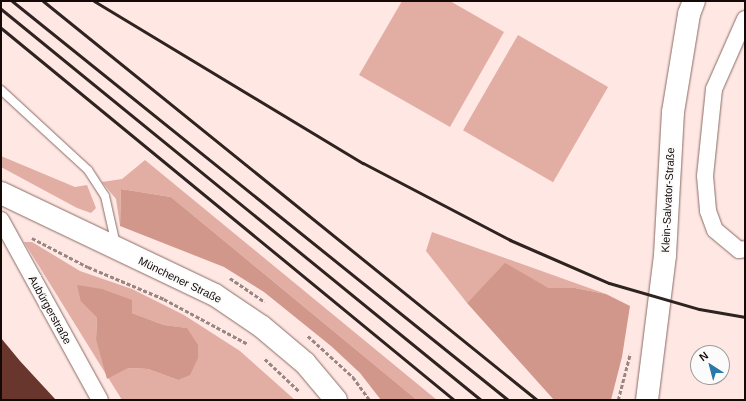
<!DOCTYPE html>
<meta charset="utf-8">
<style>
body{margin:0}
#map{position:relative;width:746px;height:401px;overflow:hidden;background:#ffe8e4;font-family:Helvetica,sans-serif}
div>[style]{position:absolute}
.green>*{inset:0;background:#e2aea3;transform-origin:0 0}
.forest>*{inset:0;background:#d2978b}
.building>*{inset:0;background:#68362d}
.path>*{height:2.5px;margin-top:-1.25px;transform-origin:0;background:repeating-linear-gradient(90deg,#988683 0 4px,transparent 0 6px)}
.roads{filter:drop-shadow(0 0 1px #8a6a64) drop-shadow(0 0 1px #8a6a64)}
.service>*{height:8px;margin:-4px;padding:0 4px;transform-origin:4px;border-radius:4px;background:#fff}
.minor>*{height:16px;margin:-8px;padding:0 8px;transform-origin:8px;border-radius:8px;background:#fff}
.secondary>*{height:22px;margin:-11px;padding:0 11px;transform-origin:11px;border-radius:11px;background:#fff}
.primary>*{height:22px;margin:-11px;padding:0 11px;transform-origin:11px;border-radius:11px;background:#fff}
.rail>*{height:3px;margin:-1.5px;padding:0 1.5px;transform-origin:1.5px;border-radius:1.5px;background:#2f2321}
span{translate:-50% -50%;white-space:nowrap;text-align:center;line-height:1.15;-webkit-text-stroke:4px #fbfbfb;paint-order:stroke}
.street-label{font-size:11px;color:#140907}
.frame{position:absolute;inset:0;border:2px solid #140907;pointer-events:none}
.north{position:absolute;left:690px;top:345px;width:40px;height:40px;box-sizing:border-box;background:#fbfbfb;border:1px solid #9f9a99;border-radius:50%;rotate:324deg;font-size:11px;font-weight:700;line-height:16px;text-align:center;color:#140907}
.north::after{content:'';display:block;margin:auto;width:14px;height:18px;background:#2a78aa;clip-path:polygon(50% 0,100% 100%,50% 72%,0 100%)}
</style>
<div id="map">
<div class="green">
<div style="clip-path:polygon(402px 1px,450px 1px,504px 32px,450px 127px,359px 75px)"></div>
<div style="left:518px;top:35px;width:104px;height:110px;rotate:30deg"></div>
<div style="clip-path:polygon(1px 156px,75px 187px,87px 185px,96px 208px,91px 213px,77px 208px,1px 167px)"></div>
<div style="clip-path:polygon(145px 160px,437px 400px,417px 400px,171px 197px,121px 189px,120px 226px,116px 199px,102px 182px,122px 179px)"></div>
<div style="clip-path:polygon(432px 232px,606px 294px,575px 288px,549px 288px,505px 264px,467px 303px,426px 251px)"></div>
<div style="clip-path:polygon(evenodd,24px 242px,32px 242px,80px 271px,132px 289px,184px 315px,240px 351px,295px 400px,122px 400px,24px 242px,132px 300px,132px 313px,164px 325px,186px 328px,178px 380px,148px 369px,128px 368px,96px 339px,97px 318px,81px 302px,132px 300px)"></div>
</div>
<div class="forest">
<div style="clip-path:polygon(121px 189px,171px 197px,417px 400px,381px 400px,360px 373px,331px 346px,264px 292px,224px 267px,120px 226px)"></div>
<div style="clip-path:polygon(505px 263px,549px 288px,575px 288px,606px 294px,630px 306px,622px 357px,611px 400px,554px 400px,467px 303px)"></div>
<div style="clip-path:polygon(77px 285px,102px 289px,132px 300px,132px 313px,164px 325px,187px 328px,198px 345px,198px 358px,190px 375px,178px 380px,148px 369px,128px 368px,107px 379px,96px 339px,97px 318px,81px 302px)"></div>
</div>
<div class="building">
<div style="clip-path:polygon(1px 338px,20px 361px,56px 400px,1px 400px)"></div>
</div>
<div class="path">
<div style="left:32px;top:238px;width:63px;rotate:27.4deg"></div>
<div style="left:88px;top:267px;width:82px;rotate:22.8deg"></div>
<div style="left:164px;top:299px;width:95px;rotate:28.2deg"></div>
<div style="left:230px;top:278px;width:42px;rotate:34.4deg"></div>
<div style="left:308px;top:336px;width:61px;rotate:42.3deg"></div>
<div style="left:353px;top:377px;width:29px;rotate:54deg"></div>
<div style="left:265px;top:359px;width:47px;rotate:43.3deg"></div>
<div style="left:618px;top:400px;width:48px;rotate:-75.4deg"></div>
</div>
<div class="roads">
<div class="service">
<div style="left:1px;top:90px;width:118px;rotate:42.6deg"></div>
<div style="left:88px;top:170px;width:31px;rotate:57deg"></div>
<div style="left:105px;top:196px;width:50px;rotate:77.3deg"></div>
</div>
<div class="minor">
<div style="left:745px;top:19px;width:77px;rotate:113.9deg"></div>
<div style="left:714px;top:89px;width:87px;rotate:95.9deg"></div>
<div style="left:705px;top:176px;width:35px;rotate:85deg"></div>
<div style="left:708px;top:211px;width:20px;rotate:70deg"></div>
<div style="left:715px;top:230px;width:31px;rotate:40deg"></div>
<div style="left:739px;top:250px;width:6px;rotate:-9deg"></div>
<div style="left:1px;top:220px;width:205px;rotate:61.2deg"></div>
</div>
<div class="secondary">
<div style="left:647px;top:400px;width:146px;rotate:-82.9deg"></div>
<div style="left:665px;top:255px;width:143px;rotate:-86.8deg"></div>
<div style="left:673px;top:112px;width:99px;rotate:-80.7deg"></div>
<div style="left:689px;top:14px;width:14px;rotate:-69deg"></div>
</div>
<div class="primary">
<div style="left:1px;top:193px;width:237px;rotate:25.5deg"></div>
<div style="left:215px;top:295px;width:55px;rotate:34deg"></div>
<div style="left:261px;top:326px;width:57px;rotate:40.1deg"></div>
<div style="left:305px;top:363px;width:48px;rotate:50deg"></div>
</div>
</div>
<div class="rail">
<div style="left:12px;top:1px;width:637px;rotate:38.81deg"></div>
<div style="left:43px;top:1px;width:635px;rotate:38.93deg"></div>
<div style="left:94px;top:1px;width:314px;rotate:31.1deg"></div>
<div style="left:363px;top:163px;width:166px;rotate:27.6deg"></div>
<div style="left:510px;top:240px;width:108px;rotate:23.5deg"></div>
<div style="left:609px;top:283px;width:94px;rotate:16.1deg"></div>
<div style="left:699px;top:309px;width:47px;rotate:9.9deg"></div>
<div style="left:1px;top:9px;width:619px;rotate:39.17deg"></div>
<div style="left:1px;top:28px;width:586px;rotate:39.39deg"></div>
</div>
<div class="street-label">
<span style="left:668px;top:200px;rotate:-87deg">Klein-Salvator-Straße</span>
<span style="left:180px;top:280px;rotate:26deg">Münchener Straße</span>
<span style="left:50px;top:310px;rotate:61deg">Aubürgerstraße</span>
</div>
<div class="frame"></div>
<div class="north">N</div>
</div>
